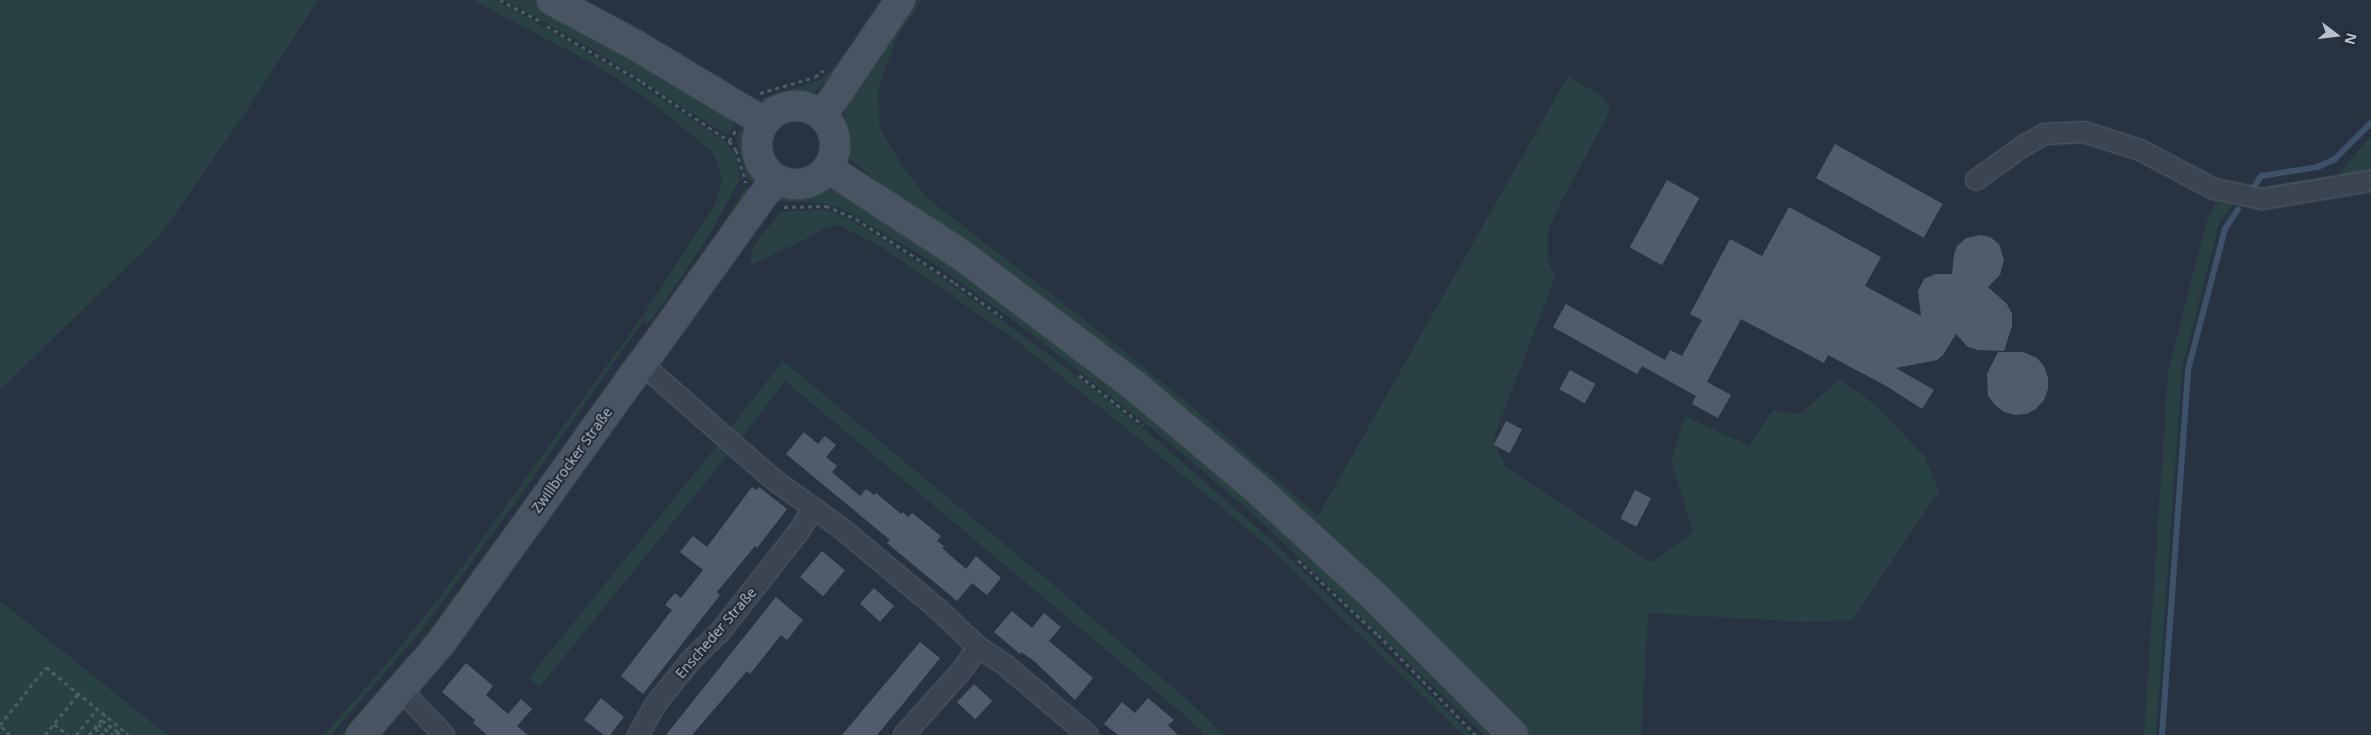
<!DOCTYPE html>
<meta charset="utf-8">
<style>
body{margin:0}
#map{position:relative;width:2371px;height:735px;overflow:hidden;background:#273341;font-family:"Open Sans",sans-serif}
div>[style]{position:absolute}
.green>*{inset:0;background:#2a4143;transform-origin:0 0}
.stream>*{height:5.5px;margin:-2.75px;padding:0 2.75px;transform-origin:2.75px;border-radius:2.75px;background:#3d5169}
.building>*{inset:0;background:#505c6c;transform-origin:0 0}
.path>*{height:3px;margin-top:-1.5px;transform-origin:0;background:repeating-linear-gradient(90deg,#495e61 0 4px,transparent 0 8px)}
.roads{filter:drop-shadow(0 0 1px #59626e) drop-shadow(0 0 1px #59626e)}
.street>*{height:20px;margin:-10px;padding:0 10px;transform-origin:10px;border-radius:10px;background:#3b4451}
.secondary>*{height:28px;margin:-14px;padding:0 14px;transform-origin:14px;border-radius:14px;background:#495463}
.secondary>.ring{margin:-14px;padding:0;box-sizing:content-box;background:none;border:28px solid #495463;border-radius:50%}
span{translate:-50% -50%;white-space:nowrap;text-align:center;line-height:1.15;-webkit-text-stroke:4px #202936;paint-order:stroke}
.street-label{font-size:14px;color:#b8c0cb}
.north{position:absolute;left:2311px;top:10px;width:50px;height:50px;-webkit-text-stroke:4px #202936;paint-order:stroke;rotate:105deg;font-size:14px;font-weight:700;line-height:20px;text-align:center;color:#b8c0cb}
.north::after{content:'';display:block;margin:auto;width:18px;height:22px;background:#b8c0cb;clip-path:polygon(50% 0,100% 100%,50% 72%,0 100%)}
</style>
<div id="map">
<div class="green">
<div style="clip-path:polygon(0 0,318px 0,247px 110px,162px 233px,0 390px)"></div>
<div style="clip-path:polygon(473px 0,495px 0,515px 10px,621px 72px,726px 142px,737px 158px,740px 179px,711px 232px,686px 271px,648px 324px,643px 321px,515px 503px,421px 631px,331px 735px,324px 735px,388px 662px,446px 589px,644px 314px,715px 204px,722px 181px,718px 163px,711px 151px,650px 101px,599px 67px)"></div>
<div style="clip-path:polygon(505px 0,534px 0,556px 12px,706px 103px,733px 121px,735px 125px,726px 135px,599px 53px)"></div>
<div style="clip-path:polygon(913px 0,922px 0,897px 37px,878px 89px,880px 128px,903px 167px,927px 198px,1091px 325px,1184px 400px,1318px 516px,1568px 76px,1606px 99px,1610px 111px,1561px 202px,1548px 231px,1548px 260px,1555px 277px,1493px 440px,1506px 467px,1651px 563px,1693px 532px,1671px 460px,1685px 416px,1749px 446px,1773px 410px,1800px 414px,1840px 379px,1875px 405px,1925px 457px,1939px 491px,1852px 620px,1805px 622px,1648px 613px,1641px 735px,1528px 735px,1433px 639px,851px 160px,844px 148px,842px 125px,845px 110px,859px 84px)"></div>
<div style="clip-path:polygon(861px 33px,866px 33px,828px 80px,812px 95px,771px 103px,761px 99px,820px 80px,832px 69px)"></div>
<div style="clip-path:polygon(740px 128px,749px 136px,753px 144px,757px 169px,752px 183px,747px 177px,736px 141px)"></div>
<div style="clip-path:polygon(2371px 136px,2371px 176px,2260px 194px,2266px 186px,2338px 175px)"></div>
<div style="clip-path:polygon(746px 187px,749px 189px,740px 206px,699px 264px)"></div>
<div style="clip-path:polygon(828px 187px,870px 208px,951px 259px,1228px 475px,1500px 735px,1484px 735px,1254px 515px,1166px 440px,1028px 331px,926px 258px,841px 208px,824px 203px,777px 201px,782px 194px,794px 190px)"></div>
<div style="clip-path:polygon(2216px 203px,2233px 204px,2219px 224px,2182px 368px,2156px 735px,2144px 735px,2168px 372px,2206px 223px)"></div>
<div style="clip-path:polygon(825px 210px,850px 219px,932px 271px,1038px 346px,1149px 433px,1275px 544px,1472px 735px,1463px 735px,1271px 549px,1132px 433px,1014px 339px,883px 248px,839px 225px,821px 230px,800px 242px,750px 265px,753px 247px,781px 211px)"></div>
<div style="clip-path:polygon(632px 350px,627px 367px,544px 484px,540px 481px)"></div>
<div style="clip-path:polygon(783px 361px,1056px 587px,1194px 706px,1224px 735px,1205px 735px,1183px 714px,785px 381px,742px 437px,731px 427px)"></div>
<div style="left:720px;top:442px;width:14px;height:304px;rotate:39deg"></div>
<div style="clip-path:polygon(525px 501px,530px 504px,427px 650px,419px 644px)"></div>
<div style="clip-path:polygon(0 601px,167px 735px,0 735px)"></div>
<div style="clip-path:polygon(408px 657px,415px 663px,401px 671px,346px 735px,341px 735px)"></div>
</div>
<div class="stream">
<div style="left:2251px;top:191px;width:18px;rotate:-56deg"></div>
<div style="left:2261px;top:176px;width:58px;rotate:-9deg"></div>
<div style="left:2318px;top:167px;width:19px;rotate:-25deg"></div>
<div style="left:2335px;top:159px;width:51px;rotate:-45deg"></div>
<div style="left:2162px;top:735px;width:366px;rotate:-85.9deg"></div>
<div style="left:2188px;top:370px;width:146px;rotate:-75.3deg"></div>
<div style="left:2225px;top:229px;width:23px;rotate:-56deg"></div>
</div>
<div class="building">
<div style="left:1835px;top:144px;width:123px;height:39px;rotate:29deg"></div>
<div style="left:1667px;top:180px;width:37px;height:77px;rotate:29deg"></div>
<div style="clip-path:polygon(1789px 207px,1881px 257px,1865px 286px,1921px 316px,1918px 291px,1924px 279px,1935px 274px,1952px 274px,1954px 254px,1957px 246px,1966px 238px,1981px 235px,1990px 237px,1999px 244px,2004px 260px,2000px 275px,1988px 287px,2007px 304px,2012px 314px,2012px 326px,2004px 351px,1978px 350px,1968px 347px,1956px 334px,1943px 355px,1937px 360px,1896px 368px,1934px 390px,1922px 409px,1888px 387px,1828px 355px,1824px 363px,1741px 319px,1707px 382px,1731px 395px,1718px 418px,1692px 404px,1696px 396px,1642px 366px,1637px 374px,1553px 327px,1566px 304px,1665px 360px,1670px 350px,1682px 356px,1702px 320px,1690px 314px,1730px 239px,1762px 256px)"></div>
<div style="clip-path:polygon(1998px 352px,2023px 352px,2037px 358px,2044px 366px,2048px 378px,2048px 389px,2044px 400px,2036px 409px,2027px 414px,2015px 415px,2004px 412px,1995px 405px,1988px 396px,1987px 374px)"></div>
<div style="left:1570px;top:370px;width:29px;height:22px;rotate:29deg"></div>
<div style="left:1506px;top:421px;width:18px;height:27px;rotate:27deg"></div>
<div style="clip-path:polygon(804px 432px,818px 444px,825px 436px,836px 445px,826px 457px,837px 466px,832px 472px,860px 496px,866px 489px,874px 495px,876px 493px,901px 514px,903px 512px,908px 517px,912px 513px,941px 536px,937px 541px,944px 546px,942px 548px,966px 569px,976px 556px,1001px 578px,987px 595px,972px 583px,957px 601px,887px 543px,890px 540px,786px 454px)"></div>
<div style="clip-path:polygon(752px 487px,756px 490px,759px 487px,787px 509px,757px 548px,755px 546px,717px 592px,720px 595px,643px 694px,621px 676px,672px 610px,665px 605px,675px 593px,681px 598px,703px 570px,680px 552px,693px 536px,707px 547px)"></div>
<div style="left:1635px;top:490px;width:18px;height:32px;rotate:27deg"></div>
<div style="left:822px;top:551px;width:30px;height:34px;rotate:40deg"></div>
<div style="left:874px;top:588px;width:27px;height:21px;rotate:42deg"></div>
<div style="clip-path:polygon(776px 597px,803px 620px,787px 640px,781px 635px,750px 674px,747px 671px,692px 735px,666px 735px)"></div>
<div style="clip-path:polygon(1012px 611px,1032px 628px,1044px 613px,1061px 627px,1049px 641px,1093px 678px,1075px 700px,1034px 661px,1021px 652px,1020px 654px,994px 632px)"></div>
<div style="clip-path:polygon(920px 642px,940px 658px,902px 705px,877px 735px,842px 735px)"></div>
<div style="clip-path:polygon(466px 663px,493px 686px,486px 695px,508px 714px,521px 699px,532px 709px,517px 726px,528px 735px,487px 735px,473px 723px,475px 720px,442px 692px)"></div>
<div style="left:974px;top:684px;width:25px;height:25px;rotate:43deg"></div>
<div style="clip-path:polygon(601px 698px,624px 717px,610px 735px,604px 735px,584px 720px)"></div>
<div style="clip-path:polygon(1148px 698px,1174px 720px,1168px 725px,1178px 735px,1118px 735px,1104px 724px,1122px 702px,1135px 713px)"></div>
</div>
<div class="path">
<div style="left:500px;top:0;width:45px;rotate:27.7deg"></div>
<div style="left:547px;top:26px;width:110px;rotate:30.5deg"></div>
<div style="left:642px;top:82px;width:105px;rotate:34.1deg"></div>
<div style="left:729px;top:141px;width:11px;rotate:52deg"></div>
<div style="left:736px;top:150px;width:34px;rotate:73deg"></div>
<div style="left:760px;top:93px;width:57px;rotate:-16.2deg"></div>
<div style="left:815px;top:77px;width:11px;rotate:-38deg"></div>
<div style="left:729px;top:141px;width:13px;rotate:-58deg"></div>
<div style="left:784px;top:207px;width:42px;rotate:-1.4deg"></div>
<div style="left:826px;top:206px;width:33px;rotate:23deg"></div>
<div style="left:856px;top:219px;width:118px;rotate:32.9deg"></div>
<div style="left:955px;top:283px;width:58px;rotate:35.9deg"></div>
<div style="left:1079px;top:375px;width:81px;rotate:38deg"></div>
<div style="left:1298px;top:560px;width:110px;rotate:43.2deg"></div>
<div style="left:1378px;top:635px;width:140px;rotate:45.6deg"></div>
<div style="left:102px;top:720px;width:21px;rotate:37deg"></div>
<div style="left:54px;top:724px;width:18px;rotate:38deg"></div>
<div style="left:98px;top:724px;width:19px;rotate:36deg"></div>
<div style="left:95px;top:728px;width:11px;rotate:41deg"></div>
<div style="left:10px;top:735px;width:14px;rotate:-135deg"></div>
<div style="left:0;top:725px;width:74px;rotate:-51.6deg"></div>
<div style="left:46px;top:667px;width:106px;rotate:39.3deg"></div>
<div style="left:45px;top:735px;width:53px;rotate:-51.2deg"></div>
<div style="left:76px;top:735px;width:33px;rotate:-51deg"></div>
<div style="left:89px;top:735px;width:26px;rotate:-51deg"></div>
<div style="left:117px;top:735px;width:8px;rotate:-50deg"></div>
</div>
<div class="roads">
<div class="street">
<div style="left:1976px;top:180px;width:58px;rotate:-35.9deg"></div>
<div style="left:2023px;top:146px;width:25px;rotate:-29deg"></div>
<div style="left:2045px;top:134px;width:39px;rotate:-3deg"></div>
<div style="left:2084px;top:132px;width:59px;rotate:17.8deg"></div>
<div style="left:2140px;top:150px;width:84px;rotate:27.8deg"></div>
<div style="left:2214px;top:189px;width:50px;rotate:11.5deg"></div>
<div style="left:2263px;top:199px;width:109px;rotate:-9.5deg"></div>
<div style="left:642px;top:364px;width:174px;rotate:41.3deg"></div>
<div style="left:773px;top:479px;width:84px;rotate:35.8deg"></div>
<div style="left:841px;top:528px;width:126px;rotate:39.9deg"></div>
<div style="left:938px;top:609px;width:55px;rotate:43.5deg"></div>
<div style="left:978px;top:647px;width:31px;rotate:33deg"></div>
<div style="left:1004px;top:664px;width:110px;rotate:40.2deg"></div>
<div style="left:400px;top:689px;width:64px;rotate:46.3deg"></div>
<div style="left:638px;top:735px;width:34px;rotate:-60deg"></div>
<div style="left:655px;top:705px;width:58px;rotate:-51.3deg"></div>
<div style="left:691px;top:660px;width:39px;rotate:-44deg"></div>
<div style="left:719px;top:633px;width:131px;rotate:-51.8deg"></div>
<div style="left:800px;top:530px;width:26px;rotate:-59deg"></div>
<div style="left:904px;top:735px;width:89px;rotate:-48.2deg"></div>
<div style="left:963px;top:669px;width:27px;rotate:-56deg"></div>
</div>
<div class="secondary">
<div style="left:552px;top:0;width:93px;rotate:28.2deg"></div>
<div style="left:634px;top:44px;width:152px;rotate:31deg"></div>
<div class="ring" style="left:757px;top:106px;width:50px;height:50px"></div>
<div style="left:822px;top:116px;width:140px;rotate:-56.1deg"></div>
<div style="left:828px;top:168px;width:161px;rotate:33.1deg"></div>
<div style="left:963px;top:256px;width:216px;rotate:37.1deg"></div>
<div style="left:1135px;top:386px;width:157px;rotate:40.1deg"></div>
<div style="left:1255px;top:487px;width:160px;rotate:42.5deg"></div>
<div style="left:1373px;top:595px;width:198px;rotate:45deg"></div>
<div style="left:361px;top:735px;width:122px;rotate:-49deg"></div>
<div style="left:441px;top:643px;width:572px;rotate:-54.25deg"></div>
</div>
</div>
<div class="street-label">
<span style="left:572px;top:460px;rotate:-54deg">Zwillbrocker Straße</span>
<span style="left:716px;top:633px;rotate:-49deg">Enscheder Straße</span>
</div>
<div class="north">N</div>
</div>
